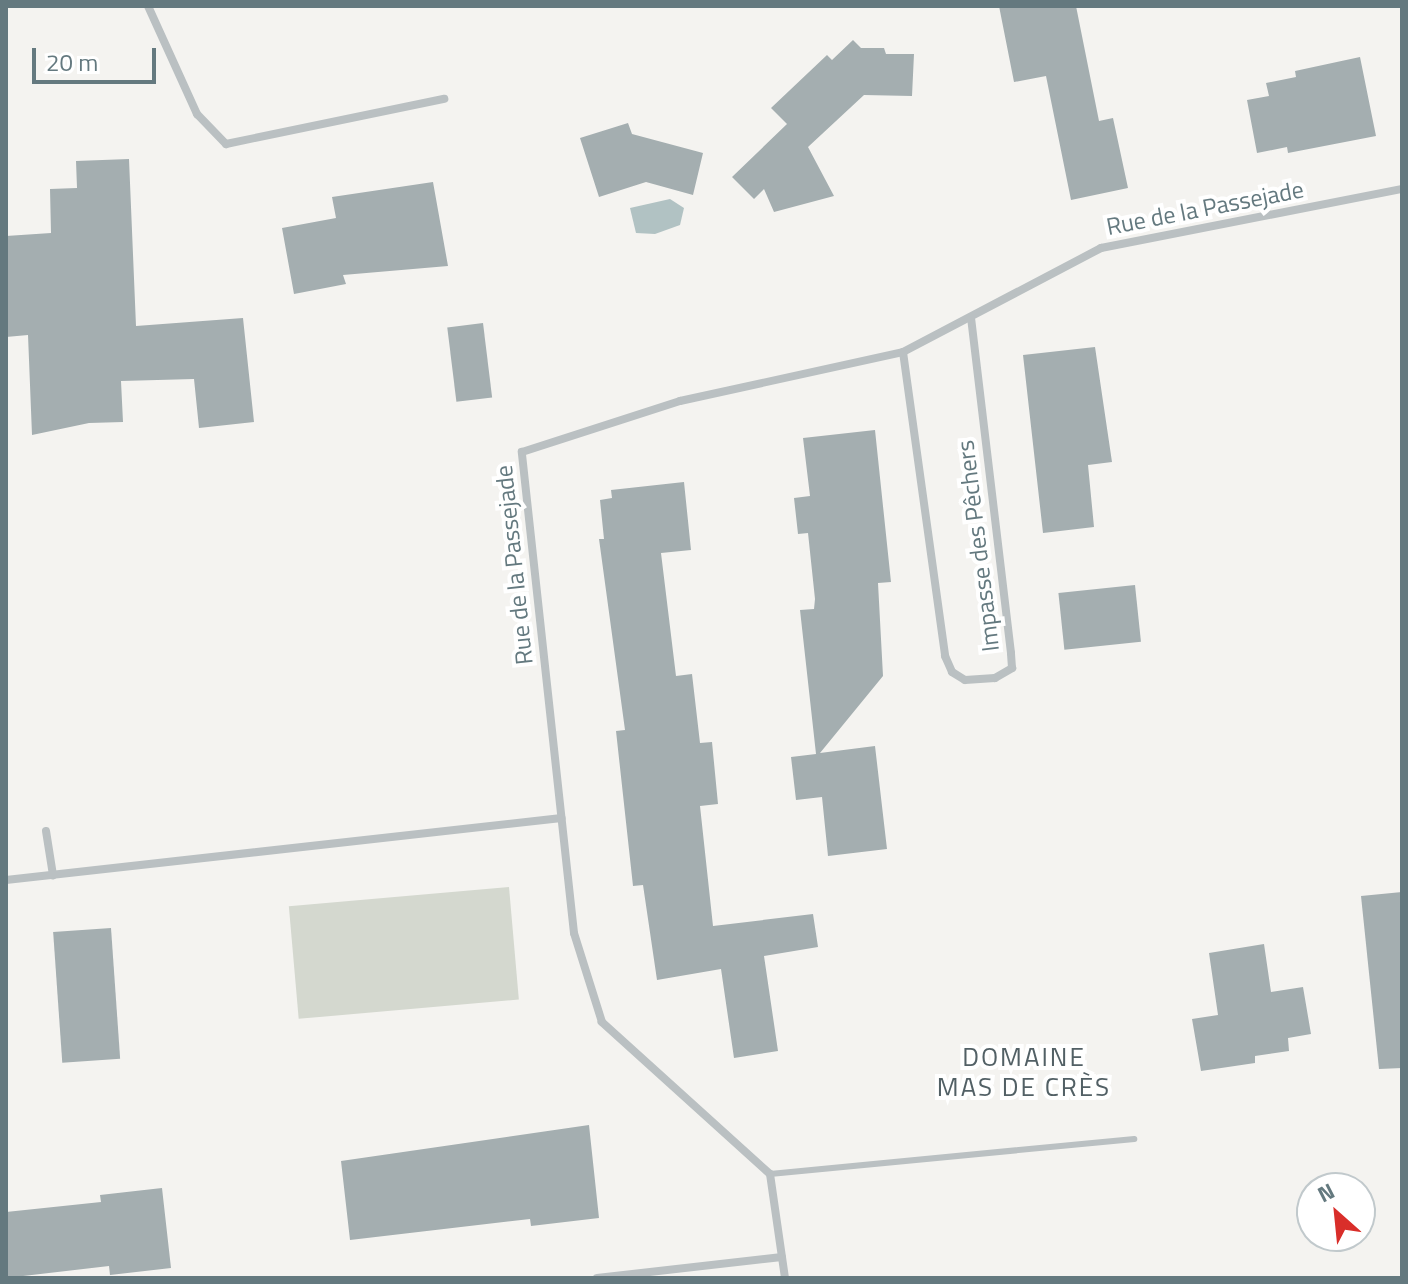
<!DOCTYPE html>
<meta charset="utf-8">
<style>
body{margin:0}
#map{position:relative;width:1408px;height:1284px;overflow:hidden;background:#f4f3f0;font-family:"Titillium Web",sans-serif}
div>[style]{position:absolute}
.green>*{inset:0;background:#d4d8cf;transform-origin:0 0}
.water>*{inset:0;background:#b1c2c3}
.building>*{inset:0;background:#a4aeb0;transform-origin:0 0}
.service>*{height:6px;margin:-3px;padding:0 3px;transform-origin:3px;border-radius:3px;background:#bac0c2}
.minor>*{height:8px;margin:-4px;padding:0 4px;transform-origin:4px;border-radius:4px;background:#bac0c2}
span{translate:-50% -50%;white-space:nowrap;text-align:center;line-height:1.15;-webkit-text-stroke:8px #fff;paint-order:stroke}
.street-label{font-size:24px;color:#64797f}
.neighbourhood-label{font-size:26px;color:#526065;letter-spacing:2px}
.frame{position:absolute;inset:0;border:8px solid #64797f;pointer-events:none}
.north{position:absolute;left:1296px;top:1172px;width:80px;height:80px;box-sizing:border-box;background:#fff;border:2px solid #c1c9cc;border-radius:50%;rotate:333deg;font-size:22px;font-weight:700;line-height:32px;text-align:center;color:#64797f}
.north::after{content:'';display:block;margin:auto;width:28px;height:36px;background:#d92e2a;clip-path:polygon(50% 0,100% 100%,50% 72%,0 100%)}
.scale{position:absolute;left:32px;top:48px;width:124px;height:36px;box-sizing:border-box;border:4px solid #64797f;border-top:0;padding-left:10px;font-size:24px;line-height:28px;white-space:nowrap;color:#64797f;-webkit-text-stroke:6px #fff;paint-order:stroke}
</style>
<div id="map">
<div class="green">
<div style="left:509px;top:887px;width:113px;height:221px;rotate:85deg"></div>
</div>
<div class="water">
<div style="clip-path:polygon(670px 199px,684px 208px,680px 225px,655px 234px,636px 233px,630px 208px)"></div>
</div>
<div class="building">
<div style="clip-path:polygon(999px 6px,1076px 6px,1099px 121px,1113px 118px,1128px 188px,1071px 200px,1046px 76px,1014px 82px)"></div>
<div style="clip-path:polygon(853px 40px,861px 48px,884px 48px,886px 54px,914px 54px,912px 96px,864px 95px,808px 147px,834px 196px,774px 212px,764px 189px,754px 199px,732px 177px,787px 124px,771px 108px,827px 55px,832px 60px)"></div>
<div style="clip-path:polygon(1360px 57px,1376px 136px,1288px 153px,1287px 147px,1257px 153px,1247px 100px,1269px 96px,1266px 83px,1296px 77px,1295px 71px)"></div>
<div style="clip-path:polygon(628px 123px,632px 134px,703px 153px,693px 195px,646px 182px,599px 197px,580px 138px)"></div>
<div style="clip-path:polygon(129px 159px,136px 326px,243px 318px,254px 422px,199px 428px,194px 379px,121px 381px,123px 422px,89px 423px,32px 435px,28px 335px,6px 337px,6px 236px,51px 233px,50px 189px,77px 188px,76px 161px)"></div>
<div style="clip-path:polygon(433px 182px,448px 266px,343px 275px,346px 284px,294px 294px,282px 228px,336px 218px,332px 197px)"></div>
<div style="left:483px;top:323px;width:75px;height:36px;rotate:83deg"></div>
<div style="clip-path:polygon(1095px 347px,1112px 462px,1088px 465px,1094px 527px,1043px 533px,1023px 355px)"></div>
<div style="clip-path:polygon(875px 430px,891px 582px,878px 583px,883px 676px,820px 753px,875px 746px,887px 849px,828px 856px,822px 797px,796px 800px,791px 757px,816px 754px,800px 610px,814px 609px,815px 599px,808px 533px,798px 534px,794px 498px,810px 496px,803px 438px)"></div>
<div style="clip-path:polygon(684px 482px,691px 550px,661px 553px,676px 676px,692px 674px,700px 743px,712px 742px,718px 804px,700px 806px,713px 926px,813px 914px,818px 947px,764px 956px,778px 1051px,734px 1058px,721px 969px,657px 980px,643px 885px,633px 886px,616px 731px,625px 730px,599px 539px,604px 539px,600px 500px,612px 498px,611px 490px)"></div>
<div style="left:1135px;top:585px;width:57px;height:77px;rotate:84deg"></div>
<div style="clip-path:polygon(1402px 892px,1402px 1068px,1379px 1069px,1361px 896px)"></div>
<div style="left:111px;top:928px;width:131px;height:58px;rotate:86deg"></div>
<div style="clip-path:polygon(1264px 944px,1271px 992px,1303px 987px,1311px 1034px,1288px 1038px,1289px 1051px,1255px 1056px,1255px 1063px,1201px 1071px,1192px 1019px,1218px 1015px,1209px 953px)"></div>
<div style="clip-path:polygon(589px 1125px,599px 1218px,531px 1226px,530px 1219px,350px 1240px,341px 1161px)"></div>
<div style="clip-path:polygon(162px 1188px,171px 1268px,110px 1275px,109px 1266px,6px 1278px,6px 1212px,101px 1202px,100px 1195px)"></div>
</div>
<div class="service">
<div style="left:770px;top:1174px;width:366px;rotate:-5.5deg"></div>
</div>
<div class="minor">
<div style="left:148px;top:6px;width:119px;rotate:65.6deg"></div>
<div style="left:197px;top:114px;width:42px;rotate:46deg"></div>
<div style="left:226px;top:144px;width:223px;rotate:-11.7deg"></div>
<div style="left:903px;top:352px;width:307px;rotate:82.1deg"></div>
<div style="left:945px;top:656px;width:17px;rotate:66deg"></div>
<div style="left:952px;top:672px;width:15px;rotate:32deg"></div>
<div style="left:965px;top:680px;width:30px;rotate:-4deg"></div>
<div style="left:995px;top:678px;width:20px;rotate:-30deg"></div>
<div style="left:1012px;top:668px;width:15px;rotate:-94deg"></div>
<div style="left:1011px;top:653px;width:336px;rotate:-96.8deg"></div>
<div style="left:46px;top:831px;width:45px;rotate:81deg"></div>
<div style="left:6px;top:880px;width:559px;rotate:-6.36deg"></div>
<div style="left:597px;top:1278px;width:186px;rotate:-6.5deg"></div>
<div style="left:785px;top:1278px;width:105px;rotate:-98.2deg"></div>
<div style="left:770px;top:1174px;width:227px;rotate:-137.9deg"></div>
<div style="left:602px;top:1022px;width:93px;rotate:-107.5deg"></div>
<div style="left:574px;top:933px;width:484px;rotate:-96.2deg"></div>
<div style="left:522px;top:452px;width:166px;rotate:-17.9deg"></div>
<div style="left:680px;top:401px;width:228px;rotate:-12.4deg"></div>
<div style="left:903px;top:352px;width:224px;rotate:-27.7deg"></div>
<div style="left:1101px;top:248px;width:307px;rotate:-11.1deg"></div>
</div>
<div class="street-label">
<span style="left:1205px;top:208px;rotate:-11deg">Rue de la Passejade</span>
<span style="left:978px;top:546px;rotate:-97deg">Impasse des Pêchers</span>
<span style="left:514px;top:565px;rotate:-96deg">Rue de la Passejade</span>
</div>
<div class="neighbourhood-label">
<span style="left:1024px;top:1072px">DOMAINE<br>MAS DE CRÈS</span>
</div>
<div class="frame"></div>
<div class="north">N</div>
<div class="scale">20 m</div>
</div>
